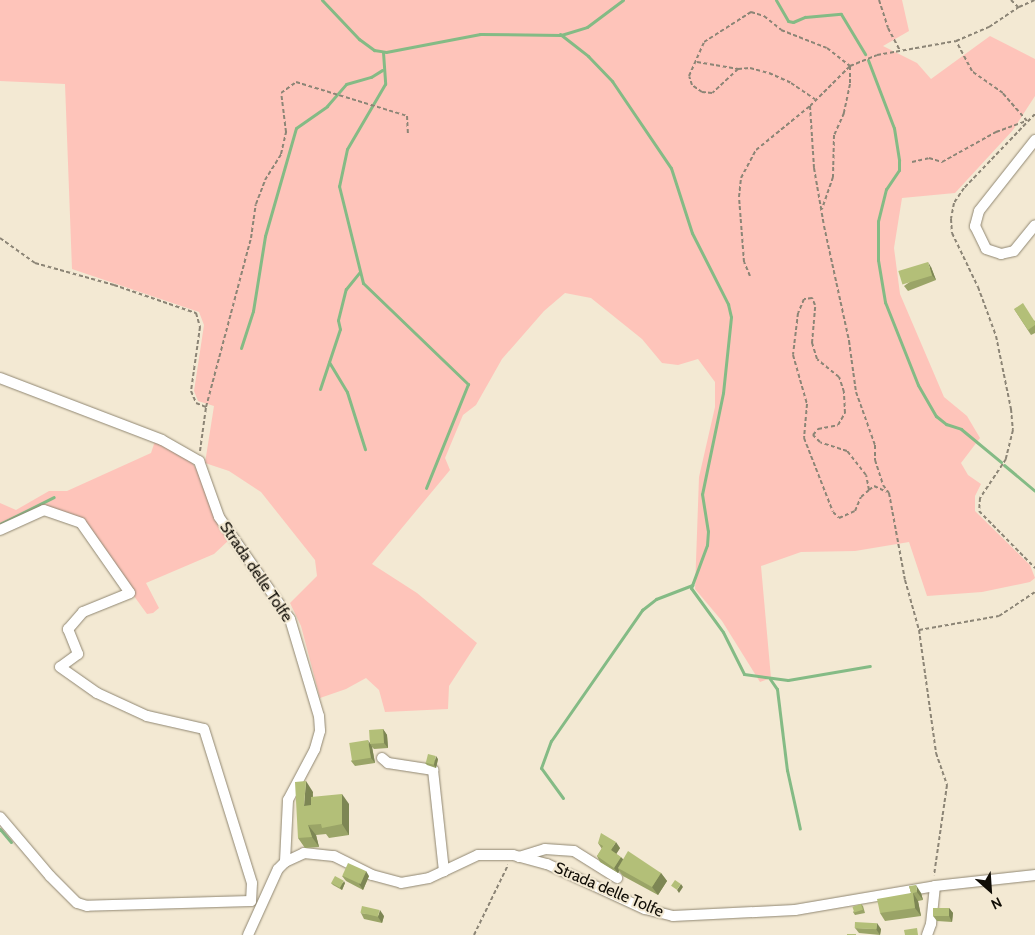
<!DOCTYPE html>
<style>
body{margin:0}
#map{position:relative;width:1035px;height:935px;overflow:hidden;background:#f3e9d3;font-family:Cabin,sans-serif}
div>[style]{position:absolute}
.green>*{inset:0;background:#fec4ba}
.stream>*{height:3px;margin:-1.5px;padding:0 1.5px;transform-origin:1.5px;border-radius:1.5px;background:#84bb85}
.path>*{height:2px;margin-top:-1px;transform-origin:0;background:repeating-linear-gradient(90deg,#8c8576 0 4px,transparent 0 6.5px)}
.roads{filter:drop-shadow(0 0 1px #908772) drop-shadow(0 0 1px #908772)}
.minor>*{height:10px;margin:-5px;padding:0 5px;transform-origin:5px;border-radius:5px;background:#fff}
.wall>*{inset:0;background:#9aa467}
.shaded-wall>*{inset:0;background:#7d8654}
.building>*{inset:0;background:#b3bf78;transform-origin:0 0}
span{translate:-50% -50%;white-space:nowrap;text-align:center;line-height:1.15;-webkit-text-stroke:4px #f3e9d3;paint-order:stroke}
.street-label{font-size:16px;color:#100d06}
.north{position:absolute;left:965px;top:865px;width:50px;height:50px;-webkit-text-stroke:4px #f3e9d3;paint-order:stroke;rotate:154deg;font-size:14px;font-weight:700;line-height:20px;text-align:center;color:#100d06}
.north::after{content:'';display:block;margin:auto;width:18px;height:22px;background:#100d06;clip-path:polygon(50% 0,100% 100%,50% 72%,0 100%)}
</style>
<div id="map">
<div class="green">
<div style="clip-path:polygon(0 0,902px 0,909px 31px,883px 46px,917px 63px,931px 79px,990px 36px,1035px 59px,1035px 96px,1013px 130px,955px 193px,902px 198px,894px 248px,900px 294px,944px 397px,967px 416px,980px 438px,961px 463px,968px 475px,981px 484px,975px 496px,975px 511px,1030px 565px,1035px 578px,1030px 582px,982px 592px,927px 596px,909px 542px,855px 551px,801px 552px,761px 566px,771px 678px,760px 682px,722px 621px,695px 589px,699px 477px,715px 407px,715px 382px,698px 359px,678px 365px,662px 363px,642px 339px,591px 298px,565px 293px,544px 311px,502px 359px,476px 405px,463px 415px,445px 458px,450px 470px,372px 564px,417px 593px,477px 643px,449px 686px,448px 709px,385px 712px,379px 690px,366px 678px,346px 689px,320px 698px,301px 626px,290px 603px,317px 576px,315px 560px,261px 492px,229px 471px,205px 463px,214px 406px,198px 401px,194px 391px,204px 325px,199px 312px,72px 269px,65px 84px,0 81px)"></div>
<div style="clip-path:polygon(155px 441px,190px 460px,198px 471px,218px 525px,229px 540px,214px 554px,146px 583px,159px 608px,153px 613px,147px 614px,81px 523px,44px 510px,0 530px,0 503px,16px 510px,49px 491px,67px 491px,151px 453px)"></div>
</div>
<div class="stream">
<div style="left:322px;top:0;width:54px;rotate:46.5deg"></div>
<div style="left:359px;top:39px;width:19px;rotate:36deg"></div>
<div style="left:374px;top:50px;width:12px;rotate:9deg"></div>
<div style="left:386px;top:52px;width:96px;rotate:-10.8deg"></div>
<div style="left:480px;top:34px;width:81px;rotate:0.7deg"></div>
<div style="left:561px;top:35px;width:27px;rotate:-17deg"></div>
<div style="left:587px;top:27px;width:45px;rotate:-36.9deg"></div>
<div style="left:776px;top:0;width:24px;rotate:60deg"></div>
<div style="left:788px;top:21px;width:5px;rotate:11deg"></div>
<div style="left:793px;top:22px;width:13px;rotate:-23deg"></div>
<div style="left:805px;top:17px;width:36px;rotate:-5deg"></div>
<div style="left:841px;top:14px;width:47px;rotate:59deg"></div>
<div style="left:560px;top:34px;width:36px;rotate:38deg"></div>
<div style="left:588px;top:56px;width:35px;rotate:46deg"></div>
<div style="left:612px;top:81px;width:105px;rotate:55.9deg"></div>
<div style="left:671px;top:168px;width:68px;rotate:72.1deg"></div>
<div style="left:692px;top:233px;width:80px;rotate:63.1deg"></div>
<div style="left:728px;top:304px;width:13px;rotate:77deg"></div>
<div style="left:731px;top:317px;width:76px;rotate:96deg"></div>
<div style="left:723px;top:393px;width:103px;rotate:101.7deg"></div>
<div style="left:702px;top:494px;width:37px;rotate:81deg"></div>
<div style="left:708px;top:531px;width:14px;rotate:94deg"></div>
<div style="left:707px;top:545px;width:46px;rotate:110.4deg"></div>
<div style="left:691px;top:588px;width:54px;rotate:54deg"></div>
<div style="left:723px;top:632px;width:47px;rotate:63.4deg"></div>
<div style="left:744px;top:674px;width:44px;rotate:7.8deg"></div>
<div style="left:788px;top:680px;width:83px;rotate:-9.7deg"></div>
<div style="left:383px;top:52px;width:32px;rotate:86deg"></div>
<div style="left:385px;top:84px;width:75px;rotate:120.3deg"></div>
<div style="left:347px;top:149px;width:38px;rotate:102deg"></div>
<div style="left:339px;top:186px;width:100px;rotate:76.1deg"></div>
<div style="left:363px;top:283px;width:146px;rotate:43.9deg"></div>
<div style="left:468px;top:384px;width:112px;rotate:112deg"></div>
<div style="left:868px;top:60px;width:73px;rotate:69.1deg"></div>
<div style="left:894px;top:128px;width:33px;rotate:81deg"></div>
<div style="left:899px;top:161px;width:9px;rotate:90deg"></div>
<div style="left:899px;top:170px;width:23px;rotate:124deg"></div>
<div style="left:886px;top:189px;width:33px;rotate:104deg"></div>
<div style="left:878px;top:221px;width:39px;rotate:90deg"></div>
<div style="left:878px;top:260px;width:43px;rotate:80.5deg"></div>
<div style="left:885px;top:302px;width:89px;rotate:68.3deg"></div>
<div style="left:918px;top:385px;width:36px;rotate:60deg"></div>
<div style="left:936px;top:416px;width:13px;rotate:39deg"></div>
<div style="left:946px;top:424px;width:16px;rotate:18deg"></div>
<div style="left:961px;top:429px;width:52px;rotate:39.5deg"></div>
<div style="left:241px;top:348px;width:39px;rotate:-72deg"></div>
<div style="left:253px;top:311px;width:76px;rotate:-80.9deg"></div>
<div style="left:265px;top:236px;width:112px;rotate:-74deg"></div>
<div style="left:296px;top:128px;width:38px;rotate:-35deg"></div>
<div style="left:327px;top:106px;width:29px;rotate:-49deg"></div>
<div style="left:346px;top:84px;width:26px;rotate:-16deg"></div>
<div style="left:371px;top:77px;width:13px;rotate:-32deg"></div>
<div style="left:329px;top:362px;width:35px;rotate:59deg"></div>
<div style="left:347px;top:392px;width:60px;rotate:72.5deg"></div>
<div style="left:320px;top:389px;width:63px;rotate:-71.6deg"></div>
<div style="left:340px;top:329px;width:9px;rotate:-103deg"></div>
<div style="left:338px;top:320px;width:32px;rotate:-76deg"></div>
<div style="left:346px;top:289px;width:21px;rotate:-51deg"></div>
<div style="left:1004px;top:465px;width:40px;rotate:40deg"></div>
<div style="left:0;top:524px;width:60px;rotate:-26.6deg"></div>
<div style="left:770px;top:679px;width:12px;rotate:55deg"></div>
<div style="left:777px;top:689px;width:82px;rotate:83deg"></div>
<div style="left:787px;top:770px;width:60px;rotate:77.6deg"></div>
<div style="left:563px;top:798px;width:37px;rotate:-126deg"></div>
<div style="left:541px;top:768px;width:29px;rotate:-70deg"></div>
<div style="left:551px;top:741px;width:160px;rotate:-55.2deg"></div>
<div style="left:642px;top:610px;width:18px;rotate:-38deg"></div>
<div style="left:656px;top:599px;width:39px;rotate:-21deg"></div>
<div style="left:0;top:829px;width:17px;rotate:50deg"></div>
</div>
<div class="path">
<div style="left:879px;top:0;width:29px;rotate:72deg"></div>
<div style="left:888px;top:28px;width:26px;rotate:62deg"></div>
<div style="left:1011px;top:0;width:10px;rotate:45deg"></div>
<div style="left:697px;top:62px;width:42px;rotate:9.7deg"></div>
<div style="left:738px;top:69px;width:12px;rotate:-5deg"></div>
<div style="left:750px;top:68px;width:20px;rotate:15deg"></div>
<div style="left:769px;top:73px;width:24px;rotate:24deg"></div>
<div style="left:791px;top:83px;width:29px;rotate:34deg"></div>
<div style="left:738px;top:69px;width:35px;rotate:137deg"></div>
<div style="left:712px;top:93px;width:10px;rotate:-174deg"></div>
<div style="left:702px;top:92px;width:12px;rotate:-145deg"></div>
<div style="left:692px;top:85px;width:9px;rotate:-108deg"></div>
<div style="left:689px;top:76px;width:37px;rotate:-66deg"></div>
<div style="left:704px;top:42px;width:56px;rotate:-32.6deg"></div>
<div style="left:751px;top:12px;width:14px;rotate:17deg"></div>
<div style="left:764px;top:16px;width:22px;rotate:39deg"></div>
<div style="left:781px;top:30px;width:49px;rotate:21.4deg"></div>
<div style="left:827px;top:48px;width:29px;rotate:38deg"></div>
<div style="left:850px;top:66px;width:18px;rotate:90deg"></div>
<div style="left:850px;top:84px;width:30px;rotate:102deg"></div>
<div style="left:844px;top:113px;width:24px;rotate:114deg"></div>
<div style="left:834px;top:135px;width:42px;rotate:91.4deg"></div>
<div style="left:833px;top:177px;width:34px;rotate:109deg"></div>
<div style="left:810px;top:106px;width:62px;rotate:86.3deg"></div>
<div style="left:814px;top:168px;width:59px;rotate:80.2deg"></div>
<div style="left:824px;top:226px;width:118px;rotate:77.7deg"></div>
<div style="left:849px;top:341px;width:51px;rotate:82.2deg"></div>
<div style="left:856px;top:392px;width:56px;rotate:70.3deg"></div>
<div style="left:875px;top:445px;width:15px;rotate:90deg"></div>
<div style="left:875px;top:460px;width:26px;rotate:72deg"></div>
<div style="left:883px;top:485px;width:10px;rotate:53deg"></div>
<div style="left:889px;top:493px;width:88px;rotate:79.6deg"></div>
<div style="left:905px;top:580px;width:52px;rotate:74.4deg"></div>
<div style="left:919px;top:630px;width:124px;rotate:82.1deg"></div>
<div style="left:936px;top:753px;width:34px;rotate:71deg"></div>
<div style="left:947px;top:785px;width:91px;rotate:98.2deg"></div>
<div style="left:1035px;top:114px;width:103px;rotate:133.8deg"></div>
<div style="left:964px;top:188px;width:18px;rotate:124deg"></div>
<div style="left:954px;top:203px;width:16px;rotate:101deg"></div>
<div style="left:951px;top:219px;width:14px;rotate:86deg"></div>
<div style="left:952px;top:233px;width:60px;rotate:64.3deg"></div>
<div style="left:978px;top:287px;width:52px;rotate:69.8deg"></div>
<div style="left:996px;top:336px;width:75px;rotate:78.4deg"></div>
<div style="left:1011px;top:409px;width:21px;rotate:85deg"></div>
<div style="left:1013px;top:430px;width:30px;rotate:104deg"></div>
<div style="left:1006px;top:459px;width:47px;rotate:123.7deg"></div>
<div style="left:980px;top:498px;width:13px;rotate:94deg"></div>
<div style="left:979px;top:511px;width:80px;rotate:45.5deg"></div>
<div style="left:912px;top:162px;width:17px;rotate:-13deg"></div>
<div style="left:929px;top:158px;width:14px;rotate:17deg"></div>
<div style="left:942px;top:162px;width:62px;rotate:-29.1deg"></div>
<div style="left:996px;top:132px;width:33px;rotate:-20deg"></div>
<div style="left:1027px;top:121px;width:37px;rotate:-131deg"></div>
<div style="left:1003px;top:93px;width:38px;rotate:-145deg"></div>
<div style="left:972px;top:71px;width:34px;rotate:-118deg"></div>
<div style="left:0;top:238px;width:43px;rotate:35.5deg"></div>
<div style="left:35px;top:263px;width:82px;rotate:15.6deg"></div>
<div style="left:114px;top:285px;width:87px;rotate:18.9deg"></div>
<div style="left:196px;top:313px;width:15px;rotate:74deg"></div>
<div style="left:200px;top:327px;width:65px;rotate:98deg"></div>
<div style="left:191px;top:391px;width:13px;rotate:67deg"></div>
<div style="left:196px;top:403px;width:11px;rotate:22deg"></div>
<div style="left:750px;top:276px;width:15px;rotate:-113deg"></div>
<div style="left:744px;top:262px;width:65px;rotate:-94.4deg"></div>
<div style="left:739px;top:197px;width:19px;rotate:-84deg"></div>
<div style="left:741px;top:178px;width:32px;rotate:-62deg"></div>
<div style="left:756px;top:150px;width:70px;rotate:-39.2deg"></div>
<div style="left:810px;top:106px;width:57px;rotate:-45deg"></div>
<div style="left:850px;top:66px;width:29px;rotate:-22deg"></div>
<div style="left:877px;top:55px;width:80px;rotate:-10deg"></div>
<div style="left:956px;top:41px;width:36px;rotate:-23deg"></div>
<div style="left:989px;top:27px;width:36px;rotate:-34deg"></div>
<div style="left:1019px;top:7px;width:17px;rotate:-24deg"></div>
<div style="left:200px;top:451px;width:44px;rotate:-82.2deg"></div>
<div style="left:206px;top:407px;width:175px;rotate:-75.1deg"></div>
<div style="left:251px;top:238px;width:34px;rotate:-82deg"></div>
<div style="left:256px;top:204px;width:26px;rotate:-69deg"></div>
<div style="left:265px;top:180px;width:31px;rotate:-58deg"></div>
<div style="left:281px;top:154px;width:23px;rotate:-77deg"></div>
<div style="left:286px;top:132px;width:39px;rotate:-97deg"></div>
<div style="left:281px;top:93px;width:19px;rotate:-36deg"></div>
<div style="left:296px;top:82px;width:116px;rotate:17deg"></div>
<div style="left:407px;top:116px;width:18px;rotate:87deg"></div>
<div style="left:869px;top:490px;width:15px;rotate:-101deg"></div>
<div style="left:866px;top:475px;width:31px;rotate:-128deg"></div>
<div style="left:847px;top:451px;width:28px;rotate:-162deg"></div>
<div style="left:820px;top:442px;width:10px;rotate:-135deg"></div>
<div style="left:813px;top:435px;width:8px;rotate:-50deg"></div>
<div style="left:818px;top:429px;width:20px;rotate:-11deg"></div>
<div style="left:838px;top:425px;width:14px;rotate:-60deg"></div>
<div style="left:845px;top:413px;width:21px;rotate:-93deg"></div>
<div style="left:844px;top:392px;width:16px;rotate:-108deg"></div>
<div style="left:839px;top:377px;width:28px;rotate:-141deg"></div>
<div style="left:817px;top:359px;width:17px;rotate:-107deg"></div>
<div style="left:812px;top:343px;width:38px;rotate:-85deg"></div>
<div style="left:815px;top:305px;width:8px;rotate:-113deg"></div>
<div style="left:812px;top:298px;width:8px;rotate:173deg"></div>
<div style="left:804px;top:299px;width:15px;rotate:113deg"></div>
<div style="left:798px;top:313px;width:42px;rotate:96.8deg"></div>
<div style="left:793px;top:355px;width:51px;rotate:74.1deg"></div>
<div style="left:807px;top:404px;width:34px;rotate:95deg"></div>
<div style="left:804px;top:438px;width:79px;rotate:68.6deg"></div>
<div style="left:833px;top:512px;width:8px;rotate:45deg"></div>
<div style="left:839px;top:518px;width:17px;rotate:-24deg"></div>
<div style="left:855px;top:511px;width:15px;rotate:-67deg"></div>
<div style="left:861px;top:497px;width:11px;rotate:-41deg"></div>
<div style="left:869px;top:490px;width:6px;rotate:-39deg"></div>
<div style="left:874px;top:486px;width:14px;rotate:25deg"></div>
<div style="left:919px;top:630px;width:81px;rotate:-9.9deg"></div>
<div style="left:999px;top:616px;width:43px;rotate:-33.7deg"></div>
<div style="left:474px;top:935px;width:78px;rotate:-64.1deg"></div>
</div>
<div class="roads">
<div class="minor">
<div style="left:1035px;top:140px;width:90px;rotate:128.3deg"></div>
<div style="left:979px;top:211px;width:16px;rotate:105deg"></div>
<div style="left:975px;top:226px;width:25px;rotate:64deg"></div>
<div style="left:986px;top:249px;width:16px;rotate:18deg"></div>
<div style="left:1001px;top:254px;width:13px;rotate:-13deg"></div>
<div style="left:1014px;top:251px;width:33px;rotate:-51deg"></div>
<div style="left:0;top:378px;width:173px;rotate:20.9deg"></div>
<div style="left:162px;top:440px;width:43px;rotate:29.6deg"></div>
<div style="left:199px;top:461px;width:59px;rotate:70.3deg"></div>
<div style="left:219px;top:517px;width:124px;rotate:55.2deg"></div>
<div style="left:290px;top:619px;width:101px;rotate:73.4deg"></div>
<div style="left:319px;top:716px;width:15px;rotate:86deg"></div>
<div style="left:320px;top:731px;width:19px;rotate:106deg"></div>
<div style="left:315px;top:749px;width:58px;rotate:117.9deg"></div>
<div style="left:288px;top:800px;width:62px;rotate:92.8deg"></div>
<div style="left:0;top:530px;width:48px;rotate:-24.4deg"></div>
<div style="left:44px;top:510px;width:39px;rotate:19deg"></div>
<div style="left:81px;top:523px;width:85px;rotate:55deg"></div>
<div style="left:130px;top:593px;width:51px;rotate:158deg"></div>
<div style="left:83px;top:612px;width:23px;rotate:131deg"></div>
<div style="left:68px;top:629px;width:27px;rotate:68deg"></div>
<div style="left:78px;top:654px;width:22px;rotate:144deg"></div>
<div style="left:60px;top:667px;width:45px;rotate:35.1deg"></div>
<div style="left:97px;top:693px;width:55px;rotate:24.7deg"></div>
<div style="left:147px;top:716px;width:58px;rotate:12.8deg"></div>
<div style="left:204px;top:729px;width:161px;rotate:72.7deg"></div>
<div style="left:252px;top:883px;width:18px;rotate:93deg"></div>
<div style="left:251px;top:901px;width:164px;rotate:178.3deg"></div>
<div style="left:87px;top:906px;width:10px;rotate:-163deg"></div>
<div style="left:77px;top:903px;width:38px;rotate:-135deg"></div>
<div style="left:50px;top:876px;width:77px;rotate:-130.3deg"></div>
<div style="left:382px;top:758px;width:8px;rotate:40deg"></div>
<div style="left:388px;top:763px;width:46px;rotate:8.8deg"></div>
<div style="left:433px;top:770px;width:102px;rotate:83.8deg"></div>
<div style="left:519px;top:857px;width:27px;rotate:-17deg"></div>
<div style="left:545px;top:849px;width:29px;rotate:4deg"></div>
<div style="left:574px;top:851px;width:51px;rotate:32.1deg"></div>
<div style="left:248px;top:935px;width:72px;rotate:-65.6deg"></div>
<div style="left:278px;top:869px;width:10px;rotate:-45deg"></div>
<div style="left:285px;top:862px;width:21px;rotate:-25deg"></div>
<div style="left:304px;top:853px;width:30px;rotate:6deg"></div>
<div style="left:334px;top:856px;width:42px;rotate:26.6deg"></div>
<div style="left:372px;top:875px;width:30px;rotate:15deg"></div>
<div style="left:401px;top:883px;width:28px;rotate:-10deg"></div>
<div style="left:429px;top:878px;width:54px;rotate:-25.1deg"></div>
<div style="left:478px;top:855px;width:35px"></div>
<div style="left:513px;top:855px;width:35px;rotate:15deg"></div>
<div style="left:547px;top:864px;width:108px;rotate:24.7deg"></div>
<div style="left:645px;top:909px;width:29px;rotate:14deg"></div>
<div style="left:673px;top:916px;width:122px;rotate:-2.8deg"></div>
<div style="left:795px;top:910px;width:142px;rotate:-9.7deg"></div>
<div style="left:935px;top:886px;width:101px;rotate:-6.3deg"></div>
<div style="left:927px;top:935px;width:12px;rotate:-70deg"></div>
<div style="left:931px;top:924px;width:38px;rotate:-84deg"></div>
</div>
</div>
<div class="wall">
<div style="clip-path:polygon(931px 267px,936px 280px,908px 291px,904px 286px)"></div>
<div style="clip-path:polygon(1014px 309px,1035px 321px,1035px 333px,1031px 335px)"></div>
<div style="clip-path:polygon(383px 729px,387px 735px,388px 748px,374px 749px,372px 747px,375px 763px,355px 766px,351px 761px)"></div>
<div style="clip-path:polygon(438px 759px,436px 768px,427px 765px,425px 763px)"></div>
<div style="clip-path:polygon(313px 792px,313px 797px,349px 804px,349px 835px,329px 838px,326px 834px,316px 835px,319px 847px,305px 848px,298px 838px)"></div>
<div style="clip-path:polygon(598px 843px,620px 848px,616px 854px,623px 859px,661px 873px,667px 881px,658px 895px,623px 876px,619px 871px,618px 873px,600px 862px,597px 856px,602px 849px)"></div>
<div style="clip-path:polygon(342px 876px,369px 876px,363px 890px,346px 881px)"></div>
<div style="clip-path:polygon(331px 883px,345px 883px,342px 890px,333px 885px)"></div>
<div style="clip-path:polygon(909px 886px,921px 893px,923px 900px,918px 901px,921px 916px,885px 921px,880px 913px,911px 893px)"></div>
<div style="clip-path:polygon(861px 904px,863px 906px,865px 913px,855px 915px,853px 912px)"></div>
<div style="clip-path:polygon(949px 908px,953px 913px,952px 922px,937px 921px,933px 916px)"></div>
<div style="clip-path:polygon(361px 913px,384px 916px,382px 923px,364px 919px)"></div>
<div style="clip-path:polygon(855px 928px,881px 929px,880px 935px,859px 933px)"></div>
</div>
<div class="shaded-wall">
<div style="clip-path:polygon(928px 262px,931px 267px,936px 280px,932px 275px)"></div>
<div style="clip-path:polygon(383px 729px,387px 735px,388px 748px,384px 743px)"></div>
<div style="clip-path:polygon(368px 740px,372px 747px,375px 763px,371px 758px)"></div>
<div style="clip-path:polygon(436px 756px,438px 759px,436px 768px,434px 765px)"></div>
<div style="clip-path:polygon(306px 781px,313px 792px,311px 817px,304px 806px)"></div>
<div style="clip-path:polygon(342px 794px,349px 804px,349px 835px,342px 824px)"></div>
<div style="clip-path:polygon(308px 825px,316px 835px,319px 847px,312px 837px)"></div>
<div style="clip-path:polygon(616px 842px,620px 848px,615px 856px,611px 850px)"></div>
<div style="clip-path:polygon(621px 857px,625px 862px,618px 868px,619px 871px,618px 873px,614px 868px)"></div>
<div style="clip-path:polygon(366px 871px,369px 876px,363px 890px,359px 884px)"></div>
<div style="clip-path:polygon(661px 873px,667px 881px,658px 895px,652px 887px)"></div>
<div style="clip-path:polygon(344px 881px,345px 883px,342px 890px,340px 888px)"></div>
<div style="clip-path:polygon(681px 884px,683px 887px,679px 893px,677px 890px)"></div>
<div style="clip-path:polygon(916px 885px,921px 893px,923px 900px,917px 892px)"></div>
<div style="clip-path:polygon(913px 893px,918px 901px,921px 916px,915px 908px)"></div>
<div style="clip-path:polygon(949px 908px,953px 913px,952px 922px,949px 916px)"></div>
<div style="clip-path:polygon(380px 910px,384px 916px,382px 923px,378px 917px)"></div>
<div style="clip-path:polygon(877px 923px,881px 929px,880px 935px,876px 929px)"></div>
</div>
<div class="building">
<div style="left:928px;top:262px;width:14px;height:31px;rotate:73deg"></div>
<div style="clip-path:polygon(1023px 303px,1035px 322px,1035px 325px,1028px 330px,1014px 309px)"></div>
<div style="left:383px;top:729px;width:14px;height:14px;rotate:86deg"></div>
<div style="left:368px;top:740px;width:18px;height:19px;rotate:81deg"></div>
<div style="left:428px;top:754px;width:8px;height:9px;rotate:14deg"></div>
<div style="clip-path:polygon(306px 781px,304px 806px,311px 805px,311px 797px,342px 794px,342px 824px,322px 828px,321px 824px,308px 825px,312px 837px,298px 838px,295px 782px)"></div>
<div style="clip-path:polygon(601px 833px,616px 842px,611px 850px,621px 857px,614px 868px,597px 856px,603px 846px,598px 843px)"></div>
<div style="clip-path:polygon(628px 851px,661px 873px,652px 887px,618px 868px)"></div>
<div style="left:348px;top:863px;width:20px;height:14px;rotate:24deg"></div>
<div style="left:335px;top:876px;width:10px;height:8px;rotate:29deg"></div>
<div style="left:675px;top:880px;width:7px;height:7px;rotate:34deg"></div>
<div style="clip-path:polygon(916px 885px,917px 892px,913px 893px,915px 908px,880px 913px,877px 899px,911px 893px,909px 886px)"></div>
<div style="left:861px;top:904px;width:6px;height:9px;rotate:72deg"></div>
<div style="left:362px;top:906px;width:18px;height:7px;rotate:13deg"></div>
<div style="left:933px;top:908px;width:16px;height:8px"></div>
<div style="left:855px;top:922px;width:22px;height:6px;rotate:3deg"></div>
<div style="clip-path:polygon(917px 928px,918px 935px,905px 935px,904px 930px)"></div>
<div style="left:847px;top:934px;width:9px;height:1px"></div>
</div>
<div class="street-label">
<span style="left:256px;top:572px;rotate:56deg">Strada delle Tolfe</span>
<span style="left:609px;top:890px;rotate:23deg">Strada delle Tolfe</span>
</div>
<div class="north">N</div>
</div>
